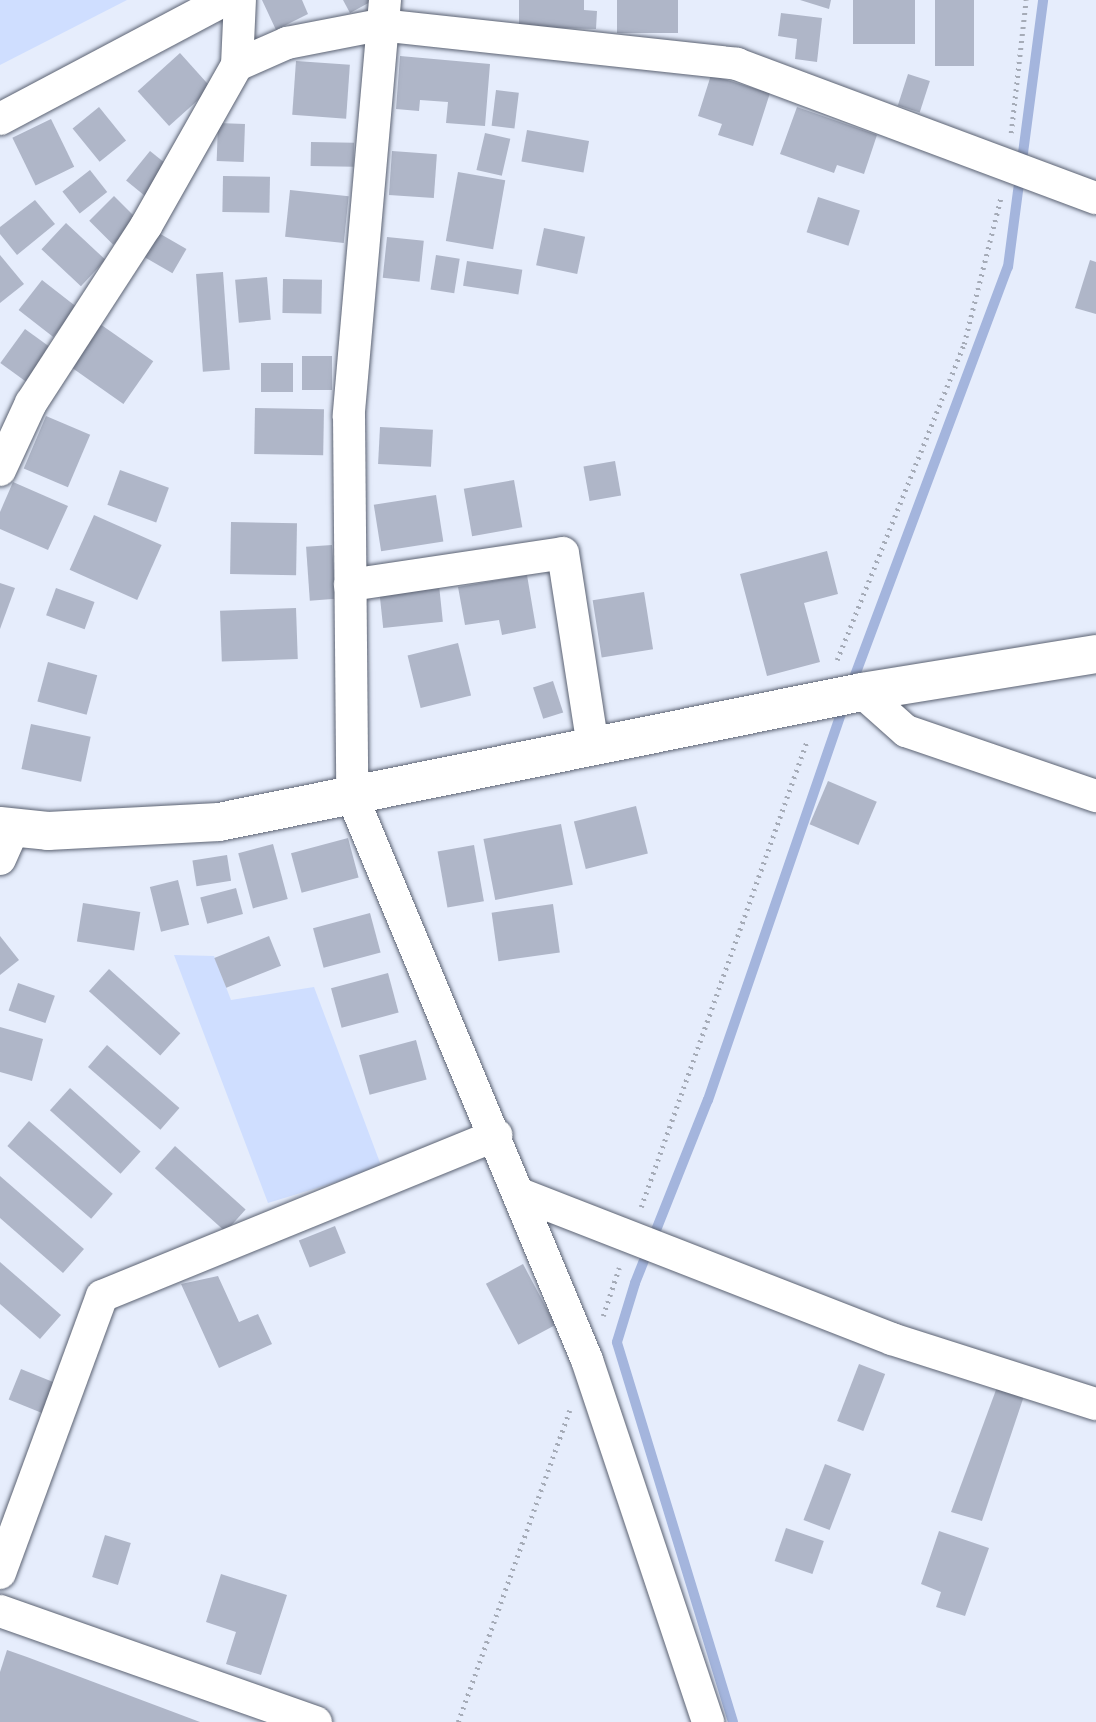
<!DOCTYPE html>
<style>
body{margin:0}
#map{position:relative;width:1096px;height:1722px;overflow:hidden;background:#e6edfc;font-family:Karla,sans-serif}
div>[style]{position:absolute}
.green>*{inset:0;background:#cfdeff}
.stream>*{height:10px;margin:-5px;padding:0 5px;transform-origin:5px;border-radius:5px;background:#a4b5dd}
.building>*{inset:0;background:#afb6c8;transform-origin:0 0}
.path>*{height:4.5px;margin-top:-2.25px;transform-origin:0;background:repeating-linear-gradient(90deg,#a5abb7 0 2px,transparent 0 7px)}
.roads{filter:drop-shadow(0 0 2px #5b6272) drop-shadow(0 0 2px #5b6272)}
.street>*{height:32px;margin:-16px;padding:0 16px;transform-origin:16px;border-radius:16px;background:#fff}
.secondary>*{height:38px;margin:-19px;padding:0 19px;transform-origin:19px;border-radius:19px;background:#fff}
span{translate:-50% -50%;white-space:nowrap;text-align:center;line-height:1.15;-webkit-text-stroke:5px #f8fafe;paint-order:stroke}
</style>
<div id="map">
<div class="green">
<div style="clip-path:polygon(0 0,127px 0,0 65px)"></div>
<div style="clip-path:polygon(174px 955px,214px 956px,231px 1000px,314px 987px,382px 1168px,268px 1203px)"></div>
</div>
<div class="stream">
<div style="left:851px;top:686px;width:447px;rotate:-69.5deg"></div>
<div style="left:1008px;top:267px;width:269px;rotate:-82.5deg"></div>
<div style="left:733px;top:1722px;width:397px;rotate:-107deg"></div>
<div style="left:617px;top:1342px;width:62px;rotate:-73deg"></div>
<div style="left:635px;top:1283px;width:197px;rotate:-68.3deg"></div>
<div style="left:708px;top:1100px;width:416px;rotate:-71deg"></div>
</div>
<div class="building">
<div style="clip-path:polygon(262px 0,302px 0,308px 14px,276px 30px)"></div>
<div style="clip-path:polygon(343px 0,374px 0,350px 13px)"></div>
<div style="clip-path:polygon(519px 0,584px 0,584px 10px,597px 11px,596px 29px,519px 27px)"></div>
<div style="left:617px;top:0;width:61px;height:33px"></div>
<div style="clip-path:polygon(800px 0,831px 0,829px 9px)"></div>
<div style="left:853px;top:0;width:62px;height:44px"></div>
<div style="left:935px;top:0;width:39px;height:66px"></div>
<div style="clip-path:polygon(781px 13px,822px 18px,817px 62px,795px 59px,797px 39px,778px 36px)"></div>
<div style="left:180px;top:53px;width:47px;height:57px;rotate:48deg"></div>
<div style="clip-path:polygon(400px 56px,490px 64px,485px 126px,446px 123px,448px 102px,420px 100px,419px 111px,396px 109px)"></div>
<div style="left:296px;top:61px;width:54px;height:54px;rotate:4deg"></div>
<div style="left:908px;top:74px;width:23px;height:33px;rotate:18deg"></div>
<div style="clip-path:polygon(711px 75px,770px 93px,753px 146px,718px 135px,722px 124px,698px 116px)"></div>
<div style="left:496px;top:90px;width:23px;height:36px;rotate:7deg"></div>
<div style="left:99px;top:107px;width:43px;height:34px;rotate:51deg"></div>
<div style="clip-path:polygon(797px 107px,877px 135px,864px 174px,837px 165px,834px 173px,780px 154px)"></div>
<div style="left:51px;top:119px;width:53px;height:43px;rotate:64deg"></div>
<div style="left:218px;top:123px;width:27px;height:38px;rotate:2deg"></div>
<div style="left:527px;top:130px;width:63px;height:32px;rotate:10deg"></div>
<div style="left:485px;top:133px;width:26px;height:38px;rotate:13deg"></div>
<div style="left:311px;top:142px;width:43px;height:24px;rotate:1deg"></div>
<div style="left:150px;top:151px;width:26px;height:38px;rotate:39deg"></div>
<div style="left:392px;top:151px;width:45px;height:44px;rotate:4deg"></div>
<div style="left:90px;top:170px;width:28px;height:35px;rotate:52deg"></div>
<div style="left:458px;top:172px;width:48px;height:70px;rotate:10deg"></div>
<div style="left:223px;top:176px;width:47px;height:36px;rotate:1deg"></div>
<div style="left:290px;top:190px;width:59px;height:47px;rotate:6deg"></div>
<div style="left:114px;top:196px;width:34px;height:35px;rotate:45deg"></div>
<div style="left:818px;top:197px;width:44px;height:37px;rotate:18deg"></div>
<div style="clip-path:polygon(35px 200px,55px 224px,17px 255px,0 234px,0 227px)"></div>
<div style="left:66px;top:223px;width:54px;height:36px;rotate:43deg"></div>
<div style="left:544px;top:228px;width:42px;height:38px;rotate:12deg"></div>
<div style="left:157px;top:232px;width:34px;height:28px;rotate:30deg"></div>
<div style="left:387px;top:237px;width:37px;height:41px;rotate:6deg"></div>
<div style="clip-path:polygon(0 255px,24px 284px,0 303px)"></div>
<div style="left:436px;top:255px;width:24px;height:35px;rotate:9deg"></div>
<div style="clip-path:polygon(1090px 260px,1096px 262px,1096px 314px,1075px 308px)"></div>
<div style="left:467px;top:261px;width:56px;height:25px;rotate:9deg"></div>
<div style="left:223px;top:272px;width:98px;height:27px;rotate:86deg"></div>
<div style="left:267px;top:277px;width:43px;height:32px;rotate:85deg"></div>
<div style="left:283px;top:279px;width:39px;height:34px;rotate:1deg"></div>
<div style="left:42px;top:280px;width:44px;height:38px;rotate:38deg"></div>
<div style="left:100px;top:324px;width:65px;height:52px;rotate:35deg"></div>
<div style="left:25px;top:329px;width:32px;height:42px;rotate:36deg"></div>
<div style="left:302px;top:356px;width:30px;height:34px"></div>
<div style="left:261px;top:363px;width:32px;height:29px"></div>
<div style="left:255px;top:408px;width:69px;height:46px;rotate:1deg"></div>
<div style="left:46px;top:416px;width:48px;height:57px;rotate:23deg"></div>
<div style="left:380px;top:427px;width:53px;height:37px;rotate:3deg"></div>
<div style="left:615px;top:461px;width:35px;height:32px;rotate:80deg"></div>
<div style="left:120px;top:470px;width:52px;height:37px;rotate:20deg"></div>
<div style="left:514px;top:480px;width:48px;height:51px;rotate:80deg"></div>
<div style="clip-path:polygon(13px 482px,68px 506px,48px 550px,0 529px,0 512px)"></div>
<div style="left:436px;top:495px;width:47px;height:63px;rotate:81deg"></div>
<div style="left:94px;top:515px;width:74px;height:60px;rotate:24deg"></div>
<div style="left:231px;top:522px;width:66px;height:52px;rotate:1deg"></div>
<div style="left:332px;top:545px;width:54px;height:26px;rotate:86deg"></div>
<div style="clip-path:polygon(827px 551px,838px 594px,804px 603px,820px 662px,767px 676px,740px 574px)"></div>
<div style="clip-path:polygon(527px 575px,536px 628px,502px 635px,499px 620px,465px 625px,458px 587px)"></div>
<div style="clip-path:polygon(0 583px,15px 588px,0 629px)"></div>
<div style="left:439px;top:585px;width:37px;height:60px;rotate:84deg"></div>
<div style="left:56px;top:588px;width:41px;height:29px;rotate:20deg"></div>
<div style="left:644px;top:592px;width:58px;height:52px;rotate:81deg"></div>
<div style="left:296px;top:608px;width:51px;height:76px;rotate:88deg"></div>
<div style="left:458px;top:643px;width:54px;height:52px;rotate:76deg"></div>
<div style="left:48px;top:662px;width:51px;height:41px;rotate:15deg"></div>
<div style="left:553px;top:681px;width:33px;height:21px;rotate:72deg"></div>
<div style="left:31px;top:724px;width:61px;height:46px;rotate:12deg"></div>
<div style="left:828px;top:781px;width:53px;height:47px;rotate:23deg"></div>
<div style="left:636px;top:806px;width:49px;height:64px;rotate:76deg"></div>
<div style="left:561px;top:824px;width:62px;height:79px;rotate:79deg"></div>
<div style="left:348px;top:838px;width:41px;height:59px;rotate:75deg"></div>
<div style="left:273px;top:844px;width:57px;height:36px;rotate:75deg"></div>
<div style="left:474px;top:845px;width:57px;height:37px;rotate:80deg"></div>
<div style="left:227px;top:855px;width:26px;height:35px;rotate:81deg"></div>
<div style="left:178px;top:880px;width:46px;height:29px;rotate:76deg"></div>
<div style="left:236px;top:888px;width:27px;height:37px;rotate:75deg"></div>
<div style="left:83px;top:903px;width:58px;height:39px;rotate:9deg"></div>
<div style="left:553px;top:904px;width:49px;height:62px;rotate:82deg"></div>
<div style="left:370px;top:913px;width:41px;height:59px;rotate:75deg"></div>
<div style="clip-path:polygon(0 936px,19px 960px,0 975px)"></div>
<div style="left:269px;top:936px;width:32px;height:59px;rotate:68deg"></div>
<div style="left:109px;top:969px;width:96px;height:30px;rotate:42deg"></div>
<div style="left:388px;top:973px;width:41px;height:59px;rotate:75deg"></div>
<div style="left:18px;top:983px;width:39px;height:29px;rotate:19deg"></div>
<div style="clip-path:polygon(0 1027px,43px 1039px,32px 1081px,0 1072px)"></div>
<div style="left:416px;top:1040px;width:41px;height:59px;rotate:75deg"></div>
<div style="left:107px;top:1045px;width:96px;height:29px;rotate:41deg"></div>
<div style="left:70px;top:1088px;width:95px;height:30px;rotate:42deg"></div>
<div style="left:29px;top:1121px;width:111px;height:33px;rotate:41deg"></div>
<div style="left:175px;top:1146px;width:95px;height:30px;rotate:42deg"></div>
<div style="clip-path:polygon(0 1176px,84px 1249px,63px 1273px,0 1218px)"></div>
<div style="left:335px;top:1226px;width:29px;height:39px;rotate:68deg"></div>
<div style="clip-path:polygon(0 1262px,61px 1315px,40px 1339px,0 1304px)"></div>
<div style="left:523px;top:1264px;width:69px;height:42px;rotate:62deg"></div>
<div style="clip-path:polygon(218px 1276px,239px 1322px,258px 1314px,272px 1344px,219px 1368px,181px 1284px)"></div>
<div style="left:859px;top:1364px;width:28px;height:61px;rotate:21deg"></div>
<div style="left:21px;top:1369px;width:38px;height:33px;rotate:22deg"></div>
<div style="clip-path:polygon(1000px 1379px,1026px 1390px,982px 1521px,951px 1512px)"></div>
<div style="left:825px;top:1464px;width:28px;height:60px;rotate:21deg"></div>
<div style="left:786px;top:1528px;width:40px;height:35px;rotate:19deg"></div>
<div style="clip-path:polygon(939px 1531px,989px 1548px,965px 1616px,936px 1607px,941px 1592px,921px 1584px)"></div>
<div style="left:105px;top:1535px;width:27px;height:44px;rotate:17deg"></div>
<div style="clip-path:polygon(221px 1574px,287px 1595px,261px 1675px,226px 1664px,236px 1632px,206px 1622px)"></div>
<div style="clip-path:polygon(7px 1650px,27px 1657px,200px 1722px,0 1722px,0 1672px)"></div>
</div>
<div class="path">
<div style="left:1011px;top:133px;width:134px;rotate:-83.6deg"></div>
<div style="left:837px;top:660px;width:341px;rotate:-68.1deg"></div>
<div style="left:964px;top:344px;width:152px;rotate:-75.9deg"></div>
<div style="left:641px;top:1207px;width:496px;rotate:-70.4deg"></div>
<div style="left:603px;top:1316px;width:51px;rotate:-71.6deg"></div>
<div style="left:458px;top:1722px;width:331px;rotate:-70.3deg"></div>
</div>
<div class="roads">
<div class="street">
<div style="left:385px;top:0;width:417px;rotate:95deg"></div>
<div style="left:349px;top:415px;width:381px;rotate:89.5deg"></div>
<div style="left:352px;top:796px;width:611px;rotate:67.38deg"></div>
<div style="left:587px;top:1360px;width:382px;rotate:71.5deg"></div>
<div style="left:237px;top:65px;width:55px;rotate:-23.7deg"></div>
<div style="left:287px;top:43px;width:95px;rotate:-11deg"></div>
<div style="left:380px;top:25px;width:359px;rotate:6.2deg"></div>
<div style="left:737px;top:64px;width:383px;rotate:20.5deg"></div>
<div style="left:0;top:119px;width:255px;rotate:-27.9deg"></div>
<div style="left:0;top:470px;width:74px;rotate:-65.2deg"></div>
<div style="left:31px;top:403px;width:211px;rotate:-57deg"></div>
<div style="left:146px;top:226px;width:185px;rotate:-60.5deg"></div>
<div style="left:237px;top:65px;width:65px;rotate:-87.4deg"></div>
<div style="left:350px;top:585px;width:215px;rotate:-8.5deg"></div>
<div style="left:563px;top:553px;width:196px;rotate:81.2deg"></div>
<div style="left:862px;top:692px;width:59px;rotate:41.6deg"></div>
<div style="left:906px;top:731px;width:201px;rotate:18.9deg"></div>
<div style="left:0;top:859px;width:35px;rotate:-66deg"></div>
<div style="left:520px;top:1194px;width:399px;rotate:21.3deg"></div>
<div style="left:892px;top:1339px;width:214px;rotate:17.7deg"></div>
<div style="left:0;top:1573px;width:295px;rotate:-69.8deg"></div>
<div style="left:102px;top:1296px;width:426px;rotate:-22.2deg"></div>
<div style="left:0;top:1611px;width:335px;rotate:19.4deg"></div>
</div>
<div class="secondary">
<div style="left:0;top:826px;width:48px;rotate:5.9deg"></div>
<div style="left:48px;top:831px;width:171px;rotate:-3deg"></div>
<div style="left:219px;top:822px;width:656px;rotate:-11.43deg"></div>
<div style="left:862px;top:692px;width:237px;rotate:-9.2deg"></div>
</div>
</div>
</div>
